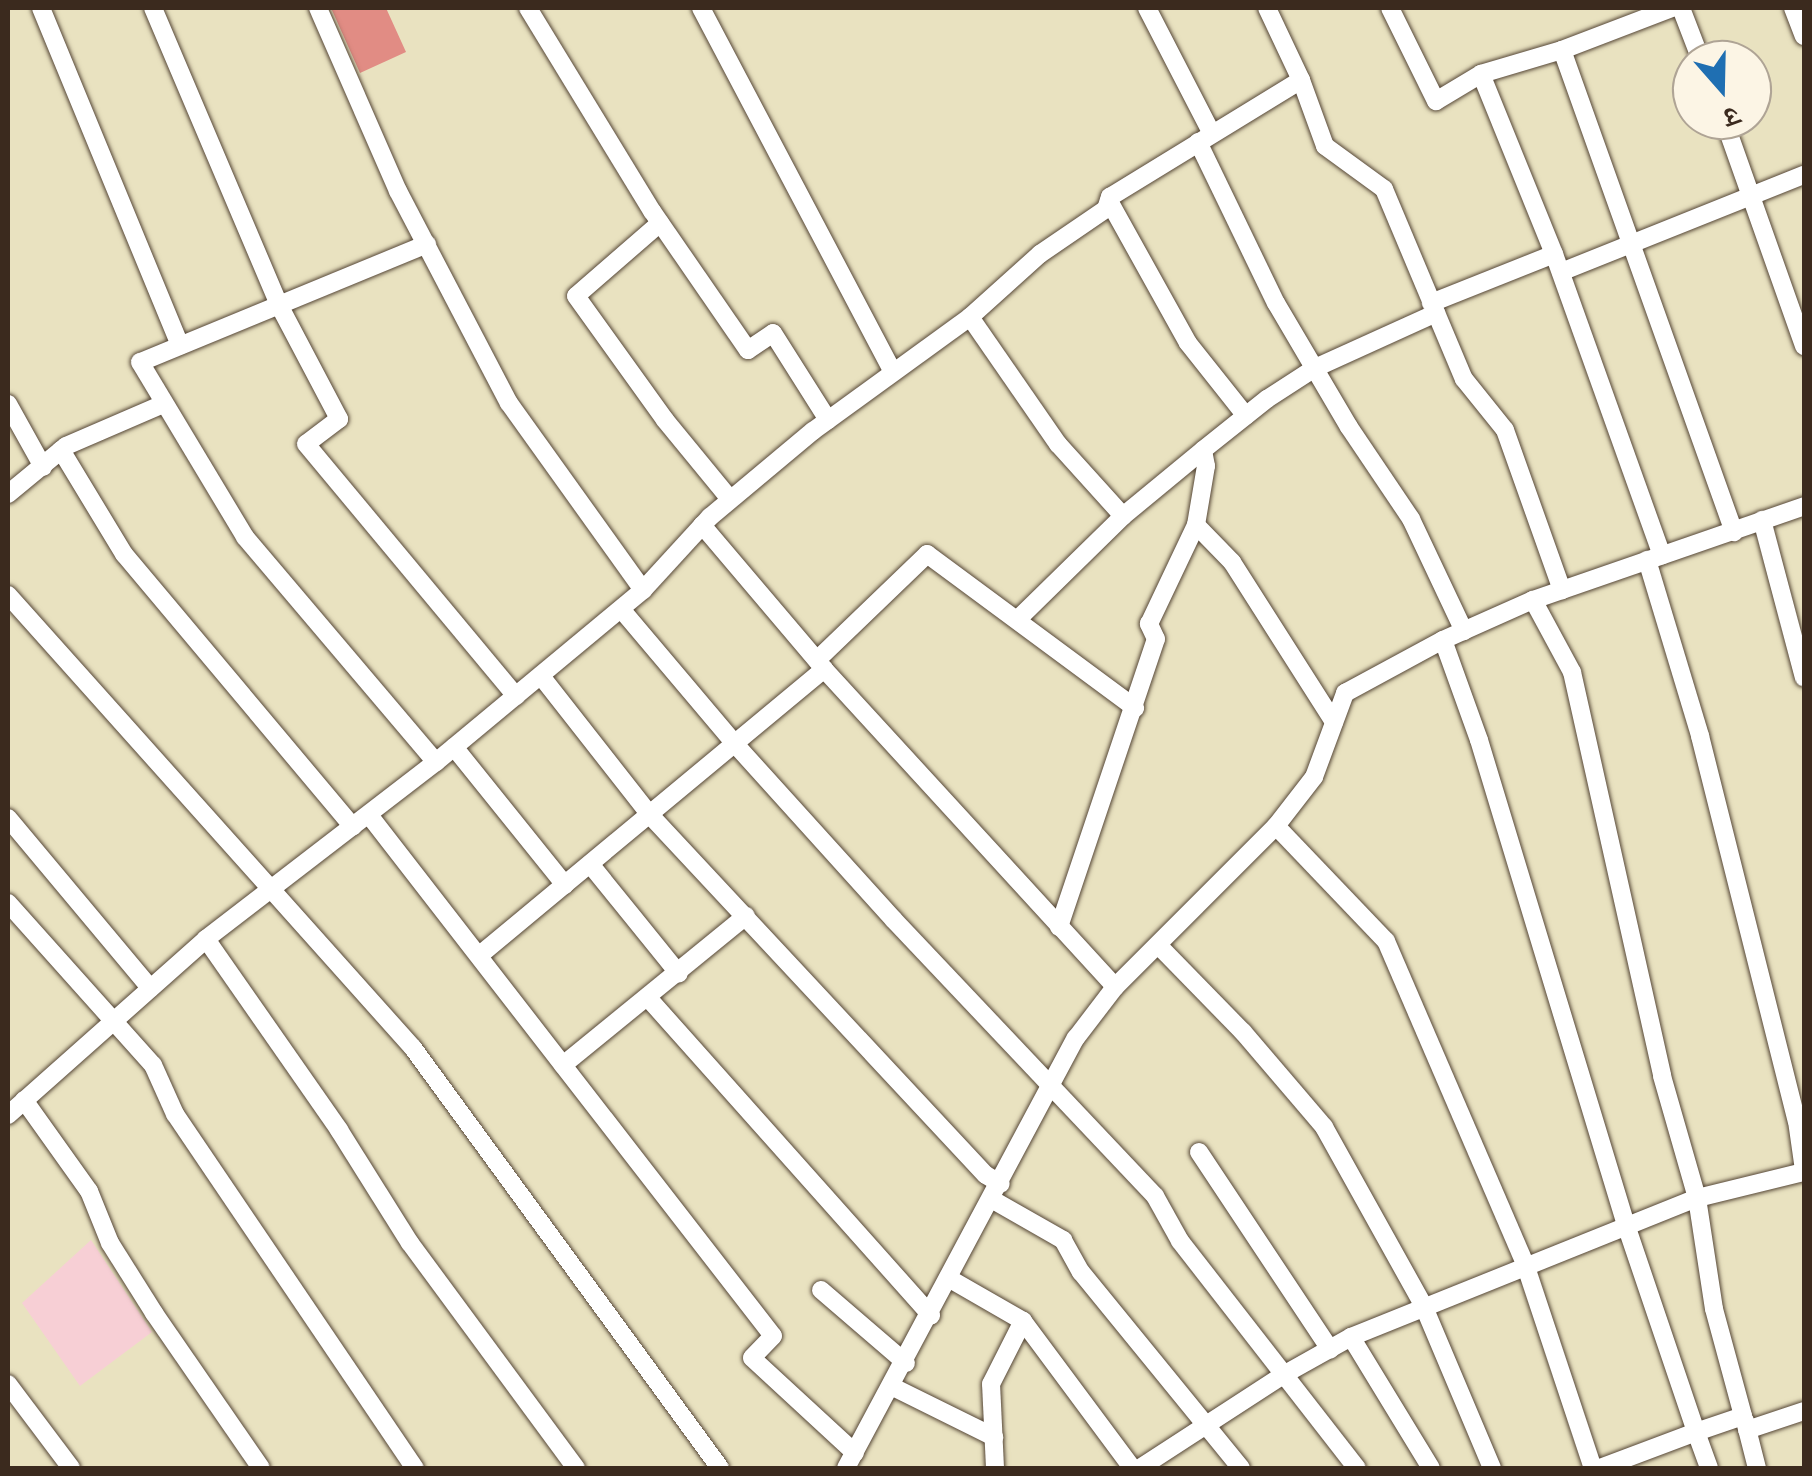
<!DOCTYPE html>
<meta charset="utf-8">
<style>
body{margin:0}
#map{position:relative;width:1812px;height:1476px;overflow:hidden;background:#e9e2c0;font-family:"IM FELL French Canon","Noto Serif Devanagari",serif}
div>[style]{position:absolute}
.built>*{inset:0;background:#f7cfd5}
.building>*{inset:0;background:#e18c84}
.roads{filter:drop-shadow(0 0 2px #554636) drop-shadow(0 0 2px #554636)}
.minor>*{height:18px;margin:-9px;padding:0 9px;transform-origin:9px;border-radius:9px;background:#fff}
span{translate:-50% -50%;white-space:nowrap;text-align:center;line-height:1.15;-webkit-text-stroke:8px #fcf5e5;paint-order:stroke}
.frame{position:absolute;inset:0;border:10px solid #3b2a1e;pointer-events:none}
.north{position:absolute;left:1672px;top:40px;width:100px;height:100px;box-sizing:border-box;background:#fcf5e5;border:2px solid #afa495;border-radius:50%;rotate:160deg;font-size:28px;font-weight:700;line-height:40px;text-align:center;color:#3b2a1e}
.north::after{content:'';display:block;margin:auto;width:35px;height:45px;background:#1f6fb2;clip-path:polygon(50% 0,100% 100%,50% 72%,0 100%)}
</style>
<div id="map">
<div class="built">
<div style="clip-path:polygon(91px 1240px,152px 1332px,80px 1386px,22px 1303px)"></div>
</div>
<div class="building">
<div style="clip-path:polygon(331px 8px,386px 8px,406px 52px,360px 73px)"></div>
</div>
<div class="roads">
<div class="minor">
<div style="left:41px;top:8px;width:365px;rotate:67.6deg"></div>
<div style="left:153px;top:8px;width:323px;rotate:67deg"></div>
<div style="left:279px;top:305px;width:129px;rotate:62.2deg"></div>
<div style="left:339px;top:419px;width:41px;rotate:142.9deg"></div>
<div style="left:306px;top:444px;width:328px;rotate:50.2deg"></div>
<div style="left:318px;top:8px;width:200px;rotate:66.4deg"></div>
<div style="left:398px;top:191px;width:239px;rotate:62.4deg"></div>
<div style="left:509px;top:403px;width:230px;rotate:54.4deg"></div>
<div style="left:528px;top:8px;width:238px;rotate:58.6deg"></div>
<div style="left:652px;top:211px;width:169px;rotate:55.4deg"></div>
<div style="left:748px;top:350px;width:30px;rotate:-34deg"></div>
<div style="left:773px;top:333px;width:103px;rotate:57.7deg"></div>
<div style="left:701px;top:8px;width:410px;rotate:62.2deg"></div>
<div style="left:1147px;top:8px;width:140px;rotate:62.7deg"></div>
<div style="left:1267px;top:8px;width:80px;rotate:64.7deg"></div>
<div style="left:1390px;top:8px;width:104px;rotate:63.7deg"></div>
<div style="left:1436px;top:101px;width:52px;rotate:-31deg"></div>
<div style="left:1481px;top:74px;width:194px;rotate:67.9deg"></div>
<div style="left:1554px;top:254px;width:320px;rotate:70.3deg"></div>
<div style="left:1681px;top:8px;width:56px;rotate:69deg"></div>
<div style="left:1793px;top:8px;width:30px;rotate:69deg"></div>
<div style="left:1562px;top:50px;width:512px;rotate:70.36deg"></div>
<div style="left:1481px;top:74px;width:84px;rotate:-16.5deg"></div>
<div style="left:1562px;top:50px;width:118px;rotate:-20.9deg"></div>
<div style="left:1724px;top:120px;width:240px;rotate:70.5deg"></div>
<div style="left:1198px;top:142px;width:179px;rotate:64.2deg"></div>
<div style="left:1276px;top:303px;width:144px;rotate:59.5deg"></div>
<div style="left:1349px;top:427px;width:111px;rotate:56deg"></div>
<div style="left:1411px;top:519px;width:124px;rotate:64.7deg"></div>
<div style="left:1109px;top:201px;width:162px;rotate:60.9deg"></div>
<div style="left:1188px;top:343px;width:93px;rotate:51.5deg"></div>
<div style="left:660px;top:223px;width:111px;rotate:139deg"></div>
<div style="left:576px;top:296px;width:153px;rotate:54.3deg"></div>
<div style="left:665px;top:420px;width:102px;rotate:50.6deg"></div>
<div style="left:427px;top:244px;width:310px;rotate:157.6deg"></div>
<div style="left:140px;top:362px;width:204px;rotate:59deg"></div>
<div style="left:245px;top:537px;width:295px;rotate:49.7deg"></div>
<div style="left:1561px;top:272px;width:262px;rotate:-21.8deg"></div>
<div style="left:1431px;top:303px;width:132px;rotate:-21.7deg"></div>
<div style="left:970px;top:317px;width:155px;rotate:55.3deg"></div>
<div style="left:1058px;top:444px;width:97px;rotate:47.9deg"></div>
<div style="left:8px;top:404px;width:72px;rotate:60.9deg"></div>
<div style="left:61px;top:450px;width:122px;rotate:58.8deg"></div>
<div style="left:124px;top:554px;width:356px;rotate:50deg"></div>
<div style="left:8px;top:494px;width:75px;rotate:-39.6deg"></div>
<div style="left:66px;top:446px;width:106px;rotate:-23.4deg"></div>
<div style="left:1762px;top:520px;width:163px;rotate:75.1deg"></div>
<div style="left:702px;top:525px;width:189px;rotate:49.7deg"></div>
<div style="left:824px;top:669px;width:431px;rotate:47.5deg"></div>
<div style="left:1196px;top:525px;width:52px;rotate:45.8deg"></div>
<div style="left:1232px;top:562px;width:190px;rotate:57.5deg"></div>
<div style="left:1647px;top:560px;width:184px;rotate:73.2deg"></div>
<div style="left:1700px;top:736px;width:397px;rotate:75.9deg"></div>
<div style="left:1797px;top:1121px;width:49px;rotate:81.9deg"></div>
<div style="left:8px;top:595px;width:608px;rotate:48.2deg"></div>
<div style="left:413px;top:1048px;width:520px;rotate:53.83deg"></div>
<div style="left:1533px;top:600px;width:82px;rotate:61.6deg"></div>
<div style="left:1572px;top:672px;width:414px;rotate:77.4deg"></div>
<div style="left:1662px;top:1076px;width:127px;rotate:74deg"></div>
<div style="left:1697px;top:1198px;width:112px;rotate:81.3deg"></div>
<div style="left:1714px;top:1309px;width:111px;rotate:74.8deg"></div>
<div style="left:1743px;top:1416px;width:50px;rotate:161.2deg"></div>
<div style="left:1696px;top:1432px;width:38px;rotate:70deg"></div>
<div style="left:621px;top:609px;width:177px;rotate:49.8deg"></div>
<div style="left:735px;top:744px;width:237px;rotate:47.9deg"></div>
<div style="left:894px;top:920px;width:380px;rotate:46.6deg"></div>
<div style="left:1155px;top:1196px;width:51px;rotate:60.9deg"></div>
<div style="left:1180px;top:1241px;width:288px;rotate:52.1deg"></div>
<div style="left:1018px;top:619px;width:147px;rotate:-44.4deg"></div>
<div style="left:1123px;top:516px;width:104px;rotate:-39.5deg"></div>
<div style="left:1443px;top:640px;width:106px;rotate:70.2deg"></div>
<div style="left:1479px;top:740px;width:507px;rotate:73.14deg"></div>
<div style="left:1626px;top:1225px;width:219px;rotate:71.3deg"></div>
<div style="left:1696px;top:1432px;width:103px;rotate:159.4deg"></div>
<div style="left:817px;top:660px;width:153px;rotate:-43.9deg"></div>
<div style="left:927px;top:554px;width:259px;rotate:36.5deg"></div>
<div style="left:541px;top:676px;width:177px;rotate:51.9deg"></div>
<div style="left:650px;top:815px;width:492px;rotate:47deg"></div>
<div style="left:986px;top:1175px;width:17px;rotate:31deg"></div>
<div style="left:454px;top:747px;width:177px;rotate:51.2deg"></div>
<div style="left:369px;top:815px;width:659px;rotate:52.21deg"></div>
<div style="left:773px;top:1336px;width:30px;rotate:134deg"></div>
<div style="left:752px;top:1358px;width:140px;rotate:42.7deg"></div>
<div style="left:8px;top:818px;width:222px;rotate:50.1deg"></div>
<div style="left:1276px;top:826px;width:159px;rotate:46.3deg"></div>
<div style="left:1386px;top:941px;width:352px;rotate:66.7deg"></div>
<div style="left:1525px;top:1264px;width:215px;rotate:71.6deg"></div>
<div style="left:590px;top:864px;width:141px;rotate:51deg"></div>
<div style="left:8px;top:903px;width:217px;rotate:48.2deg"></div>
<div style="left:153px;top:1065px;width:54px;rotate:65.8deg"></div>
<div style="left:175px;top:1114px;width:428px;rotate:55.9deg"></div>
<div style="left:1059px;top:927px;width:304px;rotate:-71.4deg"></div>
<div style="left:1156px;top:639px;width:17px;rotate:-115deg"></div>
<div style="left:1149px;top:624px;width:110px;rotate:-64.6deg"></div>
<div style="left:1196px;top:525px;width:60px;rotate:-80.4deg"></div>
<div style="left:1206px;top:466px;width:16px;rotate:-101deg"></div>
<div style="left:1203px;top:450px;width:82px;rotate:-38.6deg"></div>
<div style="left:1267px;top:399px;width:57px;rotate:-32.9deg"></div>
<div style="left:1315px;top:368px;width:133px;rotate:-24.4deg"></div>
<div style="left:206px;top:939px;width:233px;rotate:55.1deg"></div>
<div style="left:339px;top:1130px;width:133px;rotate:57.9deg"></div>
<div style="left:410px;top:1243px;width:280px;rotate:53.6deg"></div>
<div style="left:1158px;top:945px;width:122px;rotate:45.7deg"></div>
<div style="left:1243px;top:1032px;width:125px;rotate:49.5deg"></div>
<div style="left:1324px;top:1127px;width:206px;rotate:60.9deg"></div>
<div style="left:1424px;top:1307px;width:175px;rotate:67.1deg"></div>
<div style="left:481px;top:954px;width:446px;rotate:-39.7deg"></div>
<div style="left:649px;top:999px;width:424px;rotate:48.3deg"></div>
<div style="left:563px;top:1065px;width:236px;rotate:-39.2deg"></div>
<div style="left:24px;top:1100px;width:112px;rotate:54.5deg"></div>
<div style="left:89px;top:1191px;width:56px;rotate:68deg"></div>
<div style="left:110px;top:1243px;width:83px;rotate:57.8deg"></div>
<div style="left:154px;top:1313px;width:188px;rotate:55.4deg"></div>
<div style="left:8px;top:1115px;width:265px;rotate:-41.6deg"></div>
<div style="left:206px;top:939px;width:290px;rotate:-37.6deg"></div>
<div style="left:436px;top:762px;width:269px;rotate:-39.7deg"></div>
<div style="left:643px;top:590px;width:99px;rotate:-47.5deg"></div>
<div style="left:710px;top:517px;width:134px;rotate:-39.9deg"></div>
<div style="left:813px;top:431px;width:194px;rotate:-36deg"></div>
<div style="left:970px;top:317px;width:94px;rotate:-42deg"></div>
<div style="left:1040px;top:254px;width:80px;rotate:-34.3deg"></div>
<div style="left:1106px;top:209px;width:13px;rotate:-72deg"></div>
<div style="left:1110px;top:197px;width:224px;rotate:-31.5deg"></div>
<div style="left:1301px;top:80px;width:70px;rotate:70deg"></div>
<div style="left:1325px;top:146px;width:73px;rotate:36.1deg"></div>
<div style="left:1384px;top:189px;width:206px;rotate:67.2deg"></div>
<div style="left:1464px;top:379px;width:65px;rotate:51.2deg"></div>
<div style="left:1505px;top:430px;width:170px;rotate:70.4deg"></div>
<div style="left:1199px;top:1152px;width:237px;rotate:56.4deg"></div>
<div style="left:993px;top:1200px;width:81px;rotate:29.7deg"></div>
<div style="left:1063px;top:1240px;width:37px;rotate:61deg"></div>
<div style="left:1081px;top:1272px;width:253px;rotate:50.8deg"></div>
<div style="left:950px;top:1279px;width:84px;rotate:29.9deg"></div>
<div style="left:1023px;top:1321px;width:183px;rotate:53.4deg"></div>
<div style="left:821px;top:1290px;width:112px;rotate:40.7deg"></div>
<div style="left:1351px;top:1337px;width:153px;rotate:58.6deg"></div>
<div style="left:8px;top:1384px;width:105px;rotate:53.1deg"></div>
<div style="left:893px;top:1387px;width:113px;rotate:26.3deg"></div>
<div style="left:1745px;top:1421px;width:49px;rotate:75.7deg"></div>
<div style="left:1747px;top:1430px;width:60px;rotate:-18.4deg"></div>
<div style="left:846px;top:1468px;width:488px;rotate:-61.9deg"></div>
<div style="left:1076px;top:1038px;width:64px;rotate:-52.6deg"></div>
<div style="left:1115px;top:987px;width:228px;rotate:-45deg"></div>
<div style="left:1276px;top:826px;width:62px;rotate:-52.2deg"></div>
<div style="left:1314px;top:777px;width:90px;rotate:-69.7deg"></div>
<div style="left:1345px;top:693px;width:111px;rotate:-28.4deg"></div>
<div style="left:1443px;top:640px;width:98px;rotate:-24deg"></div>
<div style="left:1533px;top:600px;width:287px;rotate:-19.1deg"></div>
<div style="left:995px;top:1468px;width:84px;rotate:-92.7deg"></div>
<div style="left:991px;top:1384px;width:71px;rotate:-63.1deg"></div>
<div style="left:1140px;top:1468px;width:173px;rotate:-33deg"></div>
<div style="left:1285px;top:1374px;width:76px;rotate:-29.3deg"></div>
<div style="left:1351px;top:1337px;width:373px;rotate:-21.9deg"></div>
<div style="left:1697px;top:1198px;width:110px;rotate:-13.7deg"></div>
</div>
</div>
<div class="frame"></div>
<div class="north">उ</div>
</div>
